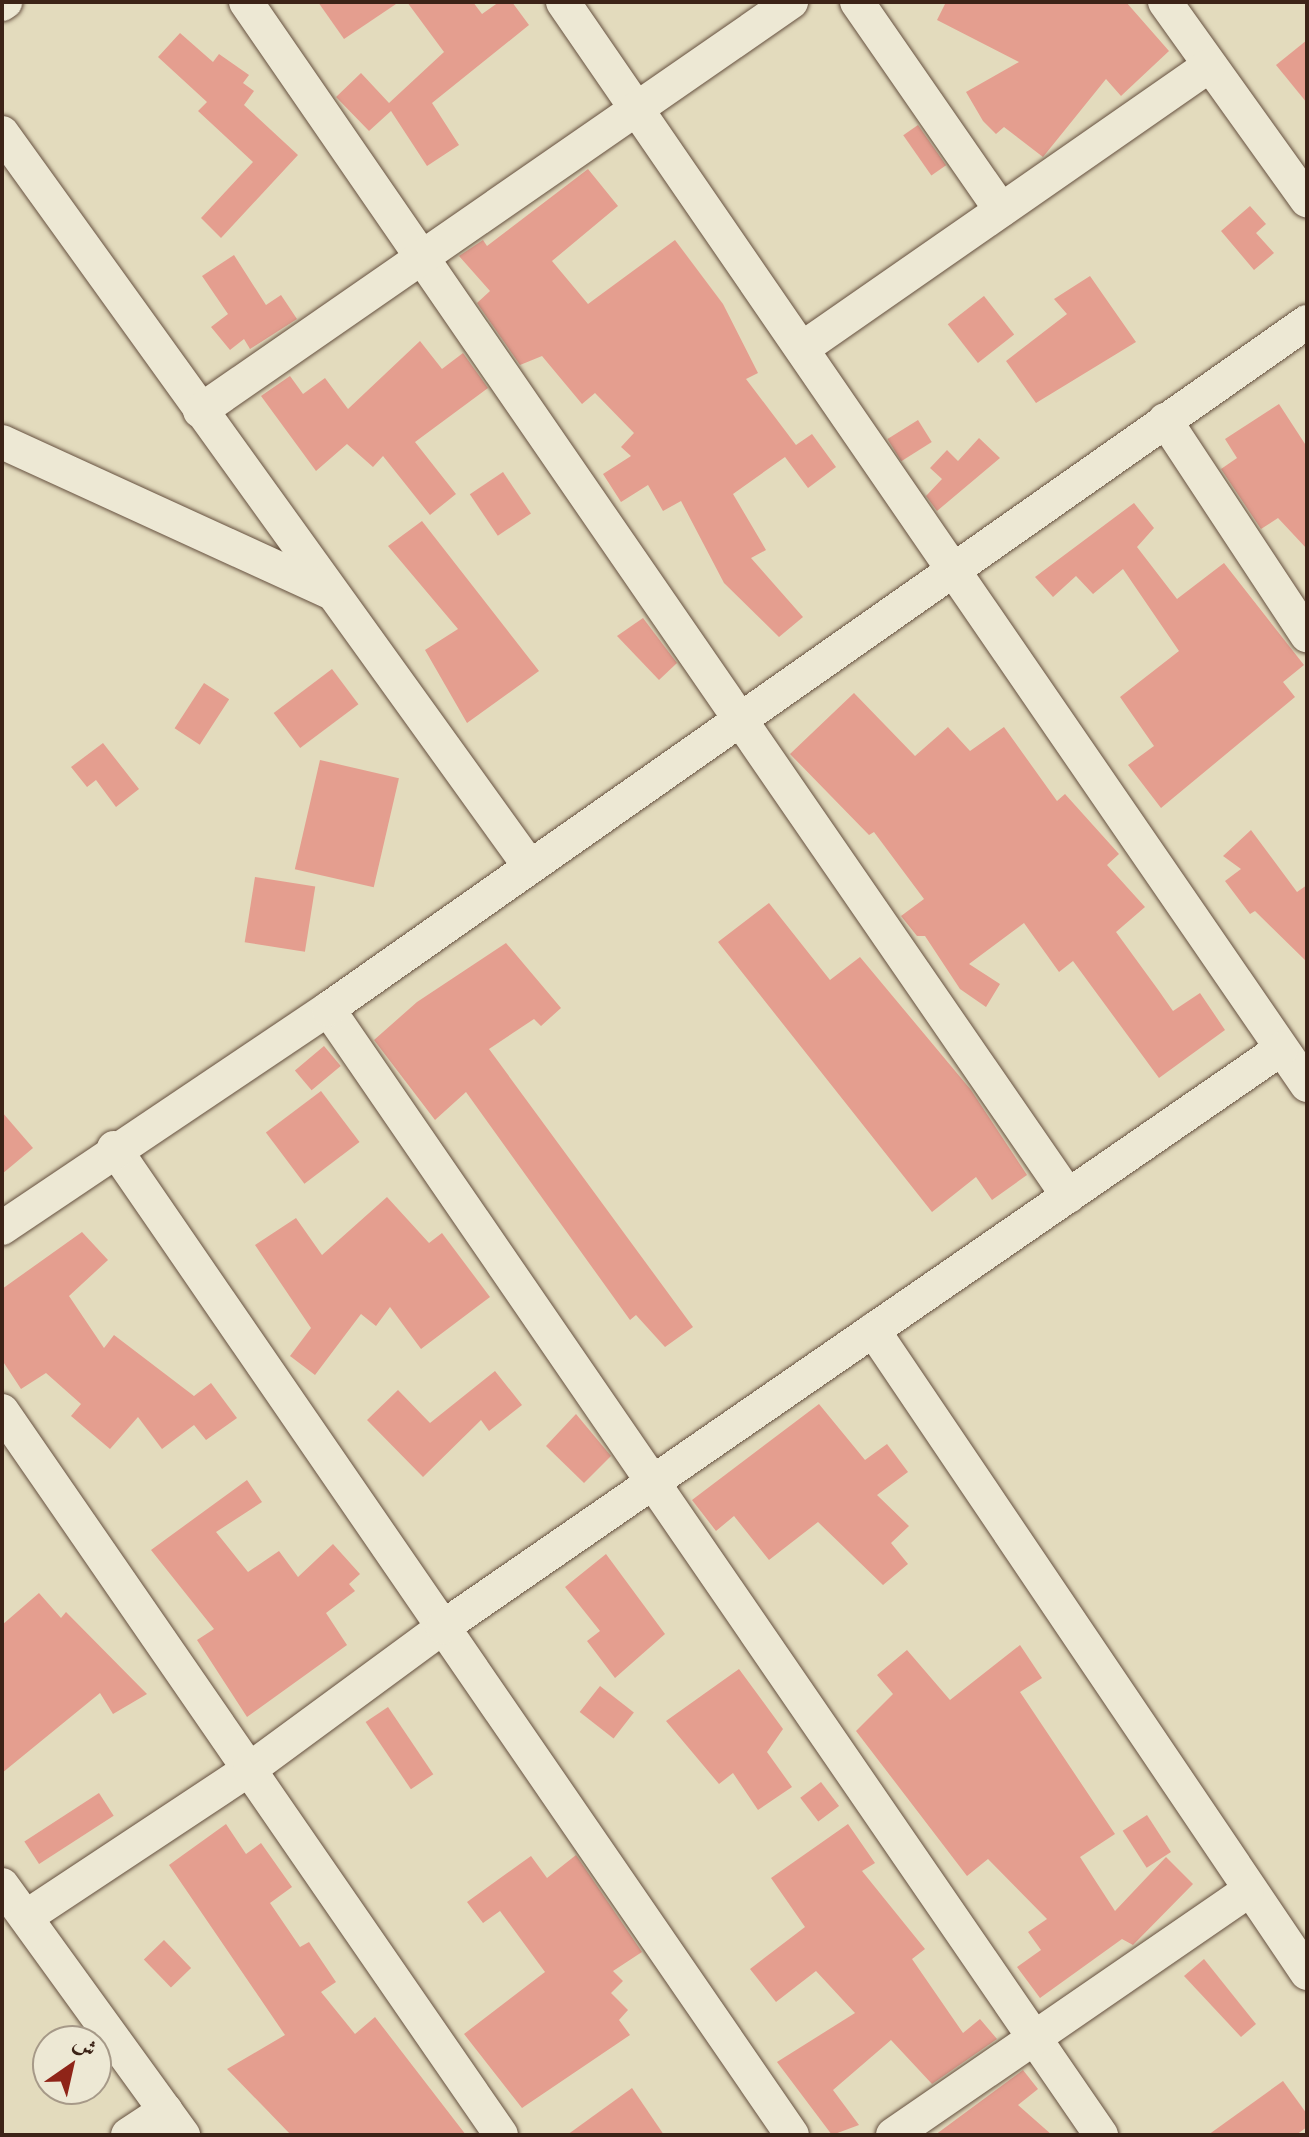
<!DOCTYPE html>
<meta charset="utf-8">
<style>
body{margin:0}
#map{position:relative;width:1309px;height:2137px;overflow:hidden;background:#e3dbbd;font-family:"Old Standard TT",Amiri,serif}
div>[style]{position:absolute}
.building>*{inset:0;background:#e49e8f;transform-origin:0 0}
.roads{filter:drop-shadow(0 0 2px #665140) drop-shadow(0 0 2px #665140)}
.street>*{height:34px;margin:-17px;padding:0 17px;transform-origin:17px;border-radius:17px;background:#ede8d4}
span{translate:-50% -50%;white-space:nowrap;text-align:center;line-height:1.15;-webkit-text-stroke:7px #ede8d4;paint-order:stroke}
.frame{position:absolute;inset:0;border:4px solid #3c2317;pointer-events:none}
.north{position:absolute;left:32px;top:2025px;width:80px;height:80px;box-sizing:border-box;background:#ede8d4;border:2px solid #a69988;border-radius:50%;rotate:34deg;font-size:22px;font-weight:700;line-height:32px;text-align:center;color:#3c2317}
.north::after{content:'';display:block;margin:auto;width:28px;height:36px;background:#8f2418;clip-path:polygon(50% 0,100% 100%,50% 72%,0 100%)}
</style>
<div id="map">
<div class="building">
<div style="clip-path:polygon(318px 2px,399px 2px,344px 39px)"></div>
<div style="clip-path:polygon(407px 2px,473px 2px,482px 14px,499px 2px,512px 2px,529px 25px,432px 103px,459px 145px,427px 166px,391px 111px,369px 131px,336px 97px,361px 73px,389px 103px,444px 52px)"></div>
<div style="clip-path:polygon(946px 2px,1126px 2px,1169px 51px,1121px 96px,1106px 79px,1043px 157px,1004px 127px,996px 134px,983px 121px,966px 92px,1019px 62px,937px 20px)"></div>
<div style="clip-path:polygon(180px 33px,213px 62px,219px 54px,249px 75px,243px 83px,254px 91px,244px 105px,298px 155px,221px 238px,201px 218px,253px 162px,198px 111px,207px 102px,158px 57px)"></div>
<div style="clip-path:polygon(1307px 40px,1307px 103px,1276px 65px)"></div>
<div style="left:918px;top:125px;width:49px;height:18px;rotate:55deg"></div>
<div style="clip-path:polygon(588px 169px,618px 206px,552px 261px,588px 304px,675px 240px,723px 304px,758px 373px,746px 379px,796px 445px,812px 434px,836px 467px,808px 488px,785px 457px,733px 494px,766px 550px,751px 558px,803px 617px,779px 637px,724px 583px,681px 501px,663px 511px,648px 485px,621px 502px,603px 474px,631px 456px,621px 447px,634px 433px,595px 393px,582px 404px,542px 356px,520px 365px,477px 303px,490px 291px,459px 256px,483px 240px,487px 246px)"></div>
<div style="clip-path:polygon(1250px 206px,1266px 224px,1256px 233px,1274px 253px,1254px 270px,1221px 231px)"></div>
<div style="clip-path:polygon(234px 255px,266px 305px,281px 295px,297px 319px,250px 349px,244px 339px,230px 350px,211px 327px,228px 314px,202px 276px)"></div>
<div style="clip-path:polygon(1090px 276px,1136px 342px,1036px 403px,1006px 361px,1067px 314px,1054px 299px)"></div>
<div style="left:984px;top:296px;width:49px;height:46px;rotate:52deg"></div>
<div style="clip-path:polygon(420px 341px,442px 369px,463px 353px,488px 388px,415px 442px,456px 494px,430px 515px,383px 456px,373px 467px,347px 444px,316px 471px,261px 396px,290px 376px,303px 394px,325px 378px,348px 409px)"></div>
<div style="clip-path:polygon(1279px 404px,1307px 447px,1307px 549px,1278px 518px,1261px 529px,1221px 469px,1237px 458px,1225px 439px)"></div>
<div style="left:918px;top:420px;width:26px;height:36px;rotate:58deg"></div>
<div style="clip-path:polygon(979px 438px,1000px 458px,937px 511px,926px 496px,942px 479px,930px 468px,947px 450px,958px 461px)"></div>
<div style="left:503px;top:472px;width:50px;height:40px;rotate:56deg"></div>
<div style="clip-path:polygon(1134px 503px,1154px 528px,1137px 547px,1177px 599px,1224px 563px,1304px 665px,1283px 682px,1295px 697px,1161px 808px,1128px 765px,1154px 746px,1120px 697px,1179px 651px,1123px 569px,1093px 594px,1076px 576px,1053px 597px,1035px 577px)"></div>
<div style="clip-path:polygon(422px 521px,539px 671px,467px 723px,425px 650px,458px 629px,388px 546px)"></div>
<div style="clip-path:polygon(643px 618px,677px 663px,659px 680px,617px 636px)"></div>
<div style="left:332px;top:669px;width:44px;height:73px;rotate:53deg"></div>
<div style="left:204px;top:683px;width:30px;height:54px;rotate:33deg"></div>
<div style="clip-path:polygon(854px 693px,915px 756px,948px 727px,970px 751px,1004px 727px,1057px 801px,1065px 794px,1119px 854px,1107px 865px,1145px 907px,1116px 932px,1159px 991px,1173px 1011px,1200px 993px,1225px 1030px,1159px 1078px,1073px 961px,1059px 972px,1024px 923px,969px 964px,1000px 984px,986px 1007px,960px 989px,925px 936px,917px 936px,901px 916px,924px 899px,874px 832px,869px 835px,790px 754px)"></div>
<div style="clip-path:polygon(103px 743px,139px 789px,116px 807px,96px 780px,87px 787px,71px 767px)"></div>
<div style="left:320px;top:760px;width:81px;height:112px;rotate:13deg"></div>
<div style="clip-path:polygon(1251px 830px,1297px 892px,1307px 885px,1307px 962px,1255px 911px,1250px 914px,1225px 881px,1241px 869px,1223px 856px)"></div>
<div style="left:255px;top:877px;width:61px;height:66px;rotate:9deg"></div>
<div style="clip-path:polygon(769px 903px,830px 980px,860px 957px,971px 1090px,1027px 1175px,992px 1200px,976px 1177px,932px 1212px,718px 942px)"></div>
<div style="clip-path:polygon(506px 943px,561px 1008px,541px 1026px,534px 1019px,489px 1049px,693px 1327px,665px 1347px,636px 1315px,630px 1320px,466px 1092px,435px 1120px,374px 1040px,417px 1002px)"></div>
<div style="left:324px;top:1046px;width:26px;height:38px;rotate:50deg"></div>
<div style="left:321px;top:1091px;width:64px;height:69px;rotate:53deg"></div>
<div style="clip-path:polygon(2px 1112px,33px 1148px,2px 1174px)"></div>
<div style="clip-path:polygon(387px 1197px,429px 1243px,442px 1233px,490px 1297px,421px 1349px,390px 1307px,376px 1326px,361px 1314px,315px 1375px,290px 1356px,311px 1328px,255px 1245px,296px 1218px,322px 1255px)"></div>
<div style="clip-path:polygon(82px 1232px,108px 1260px,69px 1296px,104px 1348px,114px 1335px,194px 1396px,211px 1383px,237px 1418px,206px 1440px,194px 1425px,162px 1449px,138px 1417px,110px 1449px,71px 1416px,81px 1404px,46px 1373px,21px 1389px,2px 1360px,2px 1289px)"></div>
<div style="clip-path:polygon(495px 1371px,522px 1405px,489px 1431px,481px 1420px,423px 1477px,367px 1420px,398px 1390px,430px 1423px)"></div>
<div style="clip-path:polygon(819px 1404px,865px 1460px,887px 1444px,908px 1472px,877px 1495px,909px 1526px,891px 1543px,908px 1564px,883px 1585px,818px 1522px,769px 1560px,734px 1516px,716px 1531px,692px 1500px)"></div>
<div style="clip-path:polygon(576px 1414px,611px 1456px,584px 1483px,546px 1446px)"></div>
<div style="clip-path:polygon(247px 1480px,262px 1502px,216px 1532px,248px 1572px,279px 1551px,298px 1577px,333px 1544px,360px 1574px,349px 1584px,355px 1591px,326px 1613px,347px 1645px,247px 1717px,197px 1640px,214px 1629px,151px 1550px)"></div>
<div style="clip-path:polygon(606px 1554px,665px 1634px,615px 1678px,587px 1641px,600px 1631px,565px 1587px)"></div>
<div style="clip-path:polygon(39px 1593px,61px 1618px,66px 1612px,147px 1694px,113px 1714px,100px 1693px,2px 1773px,2px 1625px)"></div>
<div style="clip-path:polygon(1020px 1645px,1042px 1678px,1020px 1692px,1115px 1834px,1080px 1857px,1115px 1911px,1166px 1857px,1193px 1884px,1133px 1945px,1122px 1939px,1040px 1998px,1017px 1967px,1041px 1950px,1028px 1932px,1047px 1919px,988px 1859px,967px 1876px,856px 1731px,893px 1694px,877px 1675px,907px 1650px,950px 1700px)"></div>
<div style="clip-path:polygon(739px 1669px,783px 1729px,767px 1752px,792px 1787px,758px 1810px,733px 1773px,719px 1784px,666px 1721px)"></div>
<div style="left:600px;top:1686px;width:43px;height:33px;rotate:38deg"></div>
<div style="left:388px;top:1707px;width:81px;height:27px;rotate:56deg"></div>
<div style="left:821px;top:1782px;width:30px;height:26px;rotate:53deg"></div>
<div style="left:99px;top:1793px;width:27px;height:89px;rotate:57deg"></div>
<div style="left:1147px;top:1815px;width:44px;height:29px;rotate:57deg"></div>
<div style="clip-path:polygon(226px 1824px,246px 1854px,261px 1843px,292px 1887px,270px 1903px,300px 1947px,309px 1942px,336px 1982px,321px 1992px,355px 2034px,375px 2017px,466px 2135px,291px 2135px,227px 2069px,285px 2035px,169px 1865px)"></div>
<div style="clip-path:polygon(848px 1824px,875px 1863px,862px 1871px,925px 1949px,912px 1959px,963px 2033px,980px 2019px,997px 2039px,932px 2084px,891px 2040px,833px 2090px,859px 2125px,832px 2135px,777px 2062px,855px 2013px,816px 1971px,776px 2002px,750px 1969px,805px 1927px,771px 1878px)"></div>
<div style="clip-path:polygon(576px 1855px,642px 1952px,613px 1971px,623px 1981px,611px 1993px,628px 2010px,619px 2020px,630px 2035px,522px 2108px,464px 2034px,545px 1972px,500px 1911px,483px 1923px,467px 1902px,531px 1856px,547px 1878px)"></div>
<div style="left:164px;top:1940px;width:39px;height:28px;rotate:46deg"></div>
<div style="clip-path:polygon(1204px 1959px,1256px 2024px,1241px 2037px,1184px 1976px)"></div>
<div style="clip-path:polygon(1023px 2070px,1038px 2089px,1018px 2105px,1052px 2135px,935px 2135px)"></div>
<div style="clip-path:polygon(1283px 2081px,1307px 2114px,1307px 2127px,1296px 2135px,1208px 2135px)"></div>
<div style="clip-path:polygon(632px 2088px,664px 2135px,567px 2135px)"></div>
</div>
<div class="roads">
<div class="street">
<div style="left:246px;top:2px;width:1450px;rotate:55.45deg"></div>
<div style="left:563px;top:2px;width:1314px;rotate:55.51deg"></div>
<div style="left:857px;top:2px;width:253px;rotate:55.3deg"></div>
<div style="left:1165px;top:2px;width:244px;rotate:54.4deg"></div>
<div style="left:2px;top:4px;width:4px;rotate:-34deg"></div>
<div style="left:2px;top:133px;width:901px;rotate:54.26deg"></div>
<div style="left:803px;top:348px;width:494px;rotate:-34.8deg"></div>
<div style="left:200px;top:411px;width:719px;rotate:-34.69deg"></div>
<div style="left:1165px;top:420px;width:258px;rotate:56.6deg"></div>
<div style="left:2px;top:442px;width:360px;rotate:24.6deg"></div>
<div style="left:328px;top:1009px;width:1366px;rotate:55.53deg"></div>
<div style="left:114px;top:1148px;width:1197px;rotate:55.51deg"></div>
<div style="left:2px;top:1228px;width:393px;rotate:-33.9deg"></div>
<div style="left:328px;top:1009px;width:1196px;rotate:-35.06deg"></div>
<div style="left:873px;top:1330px;width:776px;rotate:55.98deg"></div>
<div style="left:2px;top:1411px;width:879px;rotate:55.42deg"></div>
<div style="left:2px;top:1885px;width:309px;rotate:54.1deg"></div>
<div style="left:26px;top:1917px;width:268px;rotate:-33.5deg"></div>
<div style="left:250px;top:1769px;width:240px;rotate:-36.3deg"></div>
<div style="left:443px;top:1627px;width:1018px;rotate:-34.6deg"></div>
<div style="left:128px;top:2135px;width:45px;rotate:-33.3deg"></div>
<div style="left:893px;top:2135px;width:429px;rotate:-34.5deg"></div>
</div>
</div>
<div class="frame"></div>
<div class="north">ش</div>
</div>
